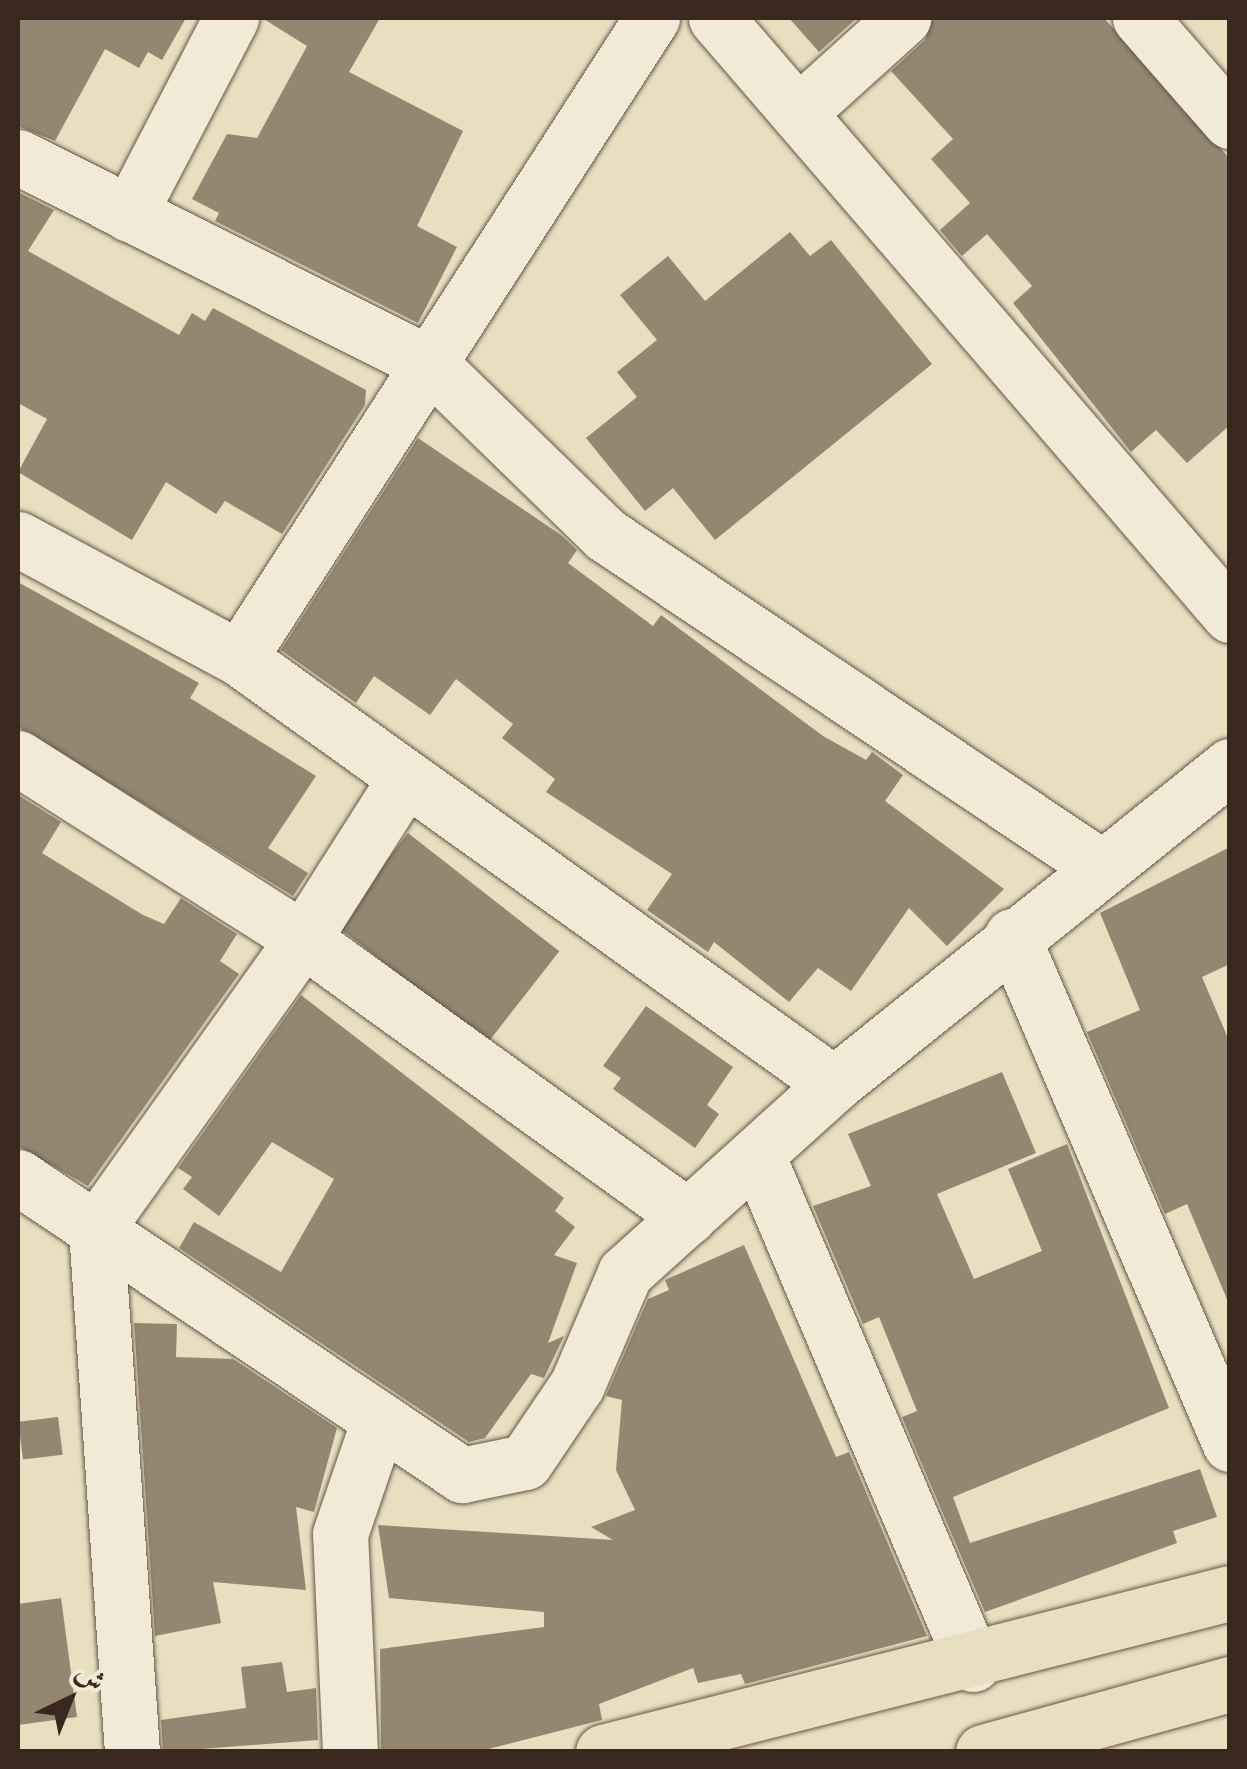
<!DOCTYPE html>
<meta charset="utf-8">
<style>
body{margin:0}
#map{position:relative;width:1247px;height:1769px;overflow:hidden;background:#e8dfc0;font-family:Alegreya,Amiri,serif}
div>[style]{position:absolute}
.building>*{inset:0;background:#948772;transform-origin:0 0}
.roads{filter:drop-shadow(0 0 2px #665546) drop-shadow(0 0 2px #665546)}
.minor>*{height:55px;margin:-27.5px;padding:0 27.5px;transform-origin:27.5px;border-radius:27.5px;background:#f0ead6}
.major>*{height:55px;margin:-27.5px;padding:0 27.5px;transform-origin:27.5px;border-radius:27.5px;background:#e8dfc0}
span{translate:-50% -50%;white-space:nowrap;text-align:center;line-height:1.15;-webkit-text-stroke:10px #f0ead6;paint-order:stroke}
.frame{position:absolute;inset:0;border:20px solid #3a271e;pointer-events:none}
.north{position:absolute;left:20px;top:1649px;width:100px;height:100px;-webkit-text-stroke:8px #f0ead6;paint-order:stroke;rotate:43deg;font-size:28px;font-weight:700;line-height:40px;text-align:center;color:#3a271e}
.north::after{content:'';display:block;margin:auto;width:35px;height:45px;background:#3a271e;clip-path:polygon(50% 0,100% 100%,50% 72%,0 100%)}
</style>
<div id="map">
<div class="building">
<div style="clip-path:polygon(18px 18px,186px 18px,162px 60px,148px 52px,139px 68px,105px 49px,55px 141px,18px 126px)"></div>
<div style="clip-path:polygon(262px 18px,380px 18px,349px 72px,463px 131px,417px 226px,457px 247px,418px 323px,215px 221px,219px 213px,192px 199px,227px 134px,257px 138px,307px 46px)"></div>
<div style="clip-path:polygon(789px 18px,857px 18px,819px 52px)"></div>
<div style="clip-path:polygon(933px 18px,1104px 18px,1230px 159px,1230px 425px,1187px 463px,1156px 430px,1131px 452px,1013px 303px,1032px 286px,987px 234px,962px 256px,940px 230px,970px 203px,931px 159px,953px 139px,891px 71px,925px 40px)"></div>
<div style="clip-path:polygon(18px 192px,54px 210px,28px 251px,179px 335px,192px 313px,205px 321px,213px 308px,366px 390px,365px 405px,282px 534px,225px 501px,216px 514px,166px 482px,132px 540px,18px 472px,47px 419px,18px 403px)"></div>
<div style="clip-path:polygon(790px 232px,810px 256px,831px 240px,932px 364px,715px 540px,673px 488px,645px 511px,586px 438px,637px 397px,617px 372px,657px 340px,620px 295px,668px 256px,705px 301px)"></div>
<div style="clip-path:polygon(418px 438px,561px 535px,577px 550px,568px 563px,653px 626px,661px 615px,823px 736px,866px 760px,872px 752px,903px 775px,885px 801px,1004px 889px,947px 946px,909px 908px,851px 991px,818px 968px,789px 1002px,714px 942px,708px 952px,647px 910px,672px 874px,546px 792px,555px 779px,502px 738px,513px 724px,456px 679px,430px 715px,374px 676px,356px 703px,281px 650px)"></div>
<div style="clip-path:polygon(18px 582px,199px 683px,190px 698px,316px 776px,268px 848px,308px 873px,293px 896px,18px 727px)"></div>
<div style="clip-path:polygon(18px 795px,61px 822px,42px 853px,143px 915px,164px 924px,181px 898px,237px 934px,220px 961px,239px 974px,88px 1186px,18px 1146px)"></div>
<div style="left:408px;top:833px;width:192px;height:117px;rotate:38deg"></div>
<div style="clip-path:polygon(1230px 847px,1230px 964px,1202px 977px,1230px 1043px,1229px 1304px,1187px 1204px,1165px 1214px,1087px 1032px,1140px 1010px,1100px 913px)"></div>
<div style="clip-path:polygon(301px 995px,564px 1198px,555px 1211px,575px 1227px,554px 1255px,577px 1263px,548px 1343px,564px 1336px,544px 1378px,531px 1374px,485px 1438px,469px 1442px,179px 1248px,194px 1222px,281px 1272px,334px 1179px,272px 1142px,219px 1216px,183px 1189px,192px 1177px,178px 1168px)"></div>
<div style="clip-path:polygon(646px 1006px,733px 1067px,707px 1105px,719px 1114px,695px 1148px,613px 1089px,621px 1078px,603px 1066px)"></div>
<div style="clip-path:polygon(1002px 1072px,1036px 1153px,937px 1194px,974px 1279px,1042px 1251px,1008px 1169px,1067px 1144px,1169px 1408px,953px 1497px,970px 1543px,1200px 1469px,1217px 1517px,1173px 1531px,1177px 1543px,985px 1612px,902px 1417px,917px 1411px,879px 1317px,863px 1324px,813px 1206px,871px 1186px,848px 1134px)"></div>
<div style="clip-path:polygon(744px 1245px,836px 1457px,849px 1452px,927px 1636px,745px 1684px,741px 1674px,698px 1683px,693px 1668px,599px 1704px,602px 1720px,477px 1752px,381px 1752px,380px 1649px,544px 1627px,544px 1612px,389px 1598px,378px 1525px,613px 1540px,591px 1527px,635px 1510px,616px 1470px,622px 1400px,606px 1396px,648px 1299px,669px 1290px,665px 1280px)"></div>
<div style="clip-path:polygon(134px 1323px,177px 1324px,176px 1357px,233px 1359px,337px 1428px,314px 1512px,296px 1507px,306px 1590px,213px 1582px,221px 1623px,155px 1636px)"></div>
<div style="left:58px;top:1417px;width:38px;height:40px;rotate:83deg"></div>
<div style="clip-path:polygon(61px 1598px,77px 1717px,18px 1725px,18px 1604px)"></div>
<div style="clip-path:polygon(282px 1662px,287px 1692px,316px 1688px,318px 1740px,163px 1752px,161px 1720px,246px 1708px,241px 1667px)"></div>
</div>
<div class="roads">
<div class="minor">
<div style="left:716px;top:18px;width:788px;rotate:49.27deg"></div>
<div style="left:1140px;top:18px;width:137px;rotate:48.9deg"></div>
<div style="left:798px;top:113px;width:142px;rotate:-42.1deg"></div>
<div style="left:18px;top:157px;width:461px;rotate:26.7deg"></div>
<div style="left:430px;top:364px;width:245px;rotate:44.2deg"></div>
<div style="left:606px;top:535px;width:592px;rotate:33.85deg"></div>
<div style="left:129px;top:214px;width:221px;rotate:-62.5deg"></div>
<div style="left:18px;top:539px;width:251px;rotate:28.3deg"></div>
<div style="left:239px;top:658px;width:732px;rotate:35.6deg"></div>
<div style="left:239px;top:658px;width:762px;rotate:-57.17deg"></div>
<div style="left:18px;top:758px;width:338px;rotate:32.4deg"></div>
<div style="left:303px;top:939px;width:475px;rotate:35.8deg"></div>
<div style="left:1012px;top:936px;width:553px;rotate:66.77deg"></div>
<div style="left:757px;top:1155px;width:553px;rotate:67.01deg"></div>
<div style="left:18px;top:1177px;width:535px;rotate:33.87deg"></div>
<div style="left:462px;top:1475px;width:64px;rotate:-11.7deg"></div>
<div style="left:525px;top:1462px;width:93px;rotate:-56deg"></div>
<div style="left:577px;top:1385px;width:122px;rotate:-66.8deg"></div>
<div style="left:625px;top:1273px;width:282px;rotate:-42.1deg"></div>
<div style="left:834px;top:1084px;width:508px;rotate:-38.77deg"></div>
<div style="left:132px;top:1752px;width:524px;rotate:-93.94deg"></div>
<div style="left:96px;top:1229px;width:356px;rotate:-54.5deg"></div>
<div style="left:303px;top:939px;width:190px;rotate:-57.5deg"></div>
<div style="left:350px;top:1752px;width:218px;rotate:-92.6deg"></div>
<div style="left:340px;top:1534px;width:114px;rotate:-71.1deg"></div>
</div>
<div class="major">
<div style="left:603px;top:1752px;width:647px;rotate:-14.23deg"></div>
<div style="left:983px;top:1752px;width:256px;rotate:-15.4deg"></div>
</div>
</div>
<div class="frame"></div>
<div class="north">ش</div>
</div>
